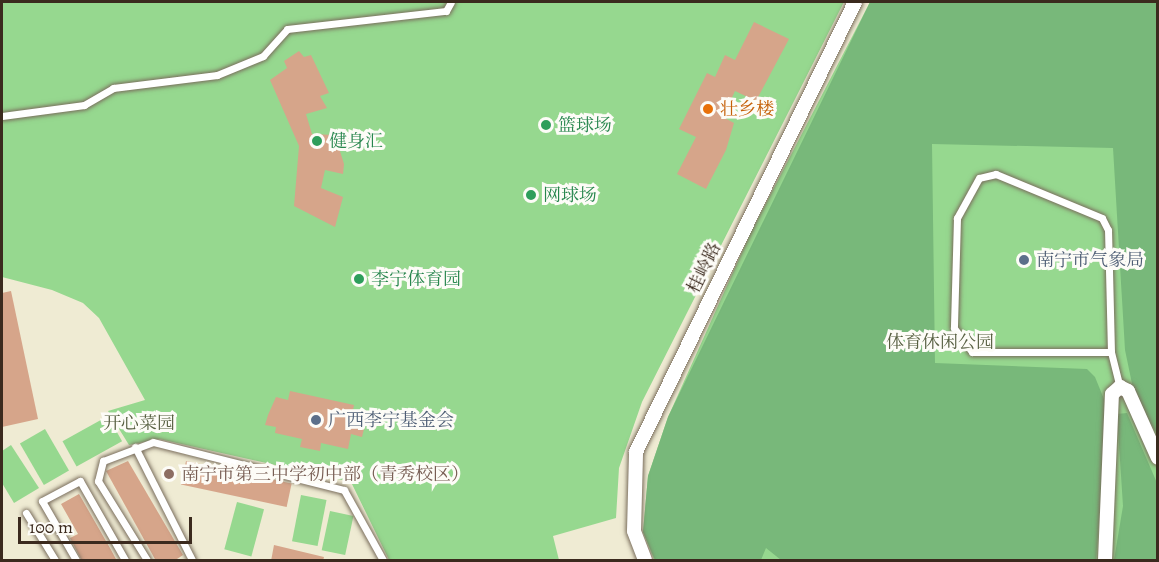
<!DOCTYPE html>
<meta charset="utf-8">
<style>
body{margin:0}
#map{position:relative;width:1159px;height:562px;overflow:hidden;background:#efebd3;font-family:Alegreya,"Noto Serif SC",serif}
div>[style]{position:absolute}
.green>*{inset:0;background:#96d88f;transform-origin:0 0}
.forest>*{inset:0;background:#78b87a}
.building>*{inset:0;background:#d6a58a;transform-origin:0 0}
.roads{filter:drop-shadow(0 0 2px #7a6e5d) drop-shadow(0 0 2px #7a6e5d)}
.lane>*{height:7px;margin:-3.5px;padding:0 3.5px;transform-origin:3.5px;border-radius:3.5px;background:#fff}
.street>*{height:14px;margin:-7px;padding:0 7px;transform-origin:7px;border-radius:7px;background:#fff}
.dots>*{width:16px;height:16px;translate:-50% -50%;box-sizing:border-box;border:3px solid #fdfcf7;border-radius:50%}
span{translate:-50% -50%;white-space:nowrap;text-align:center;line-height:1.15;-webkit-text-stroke:6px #fdfcf7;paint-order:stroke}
.food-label{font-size:18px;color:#c56008}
.left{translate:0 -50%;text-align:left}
.leisure-label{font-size:18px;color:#27864d}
.service-label{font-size:18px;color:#4e5e75}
.street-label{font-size:18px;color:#3b2a1e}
.park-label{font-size:18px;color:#565e40}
.education-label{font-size:18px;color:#785e54}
.frame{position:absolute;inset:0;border:3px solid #3b2a1e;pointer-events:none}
.scale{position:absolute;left:18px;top:517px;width:174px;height:27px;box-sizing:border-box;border:3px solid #3b2a1e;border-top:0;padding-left:8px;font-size:18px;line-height:21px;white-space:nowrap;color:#3b2a1e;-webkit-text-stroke:4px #fdfcf7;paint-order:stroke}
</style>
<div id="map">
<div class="green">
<div style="clip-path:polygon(2px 2px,844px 2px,642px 402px,619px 468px,616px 518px,553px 536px,559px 560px,389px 560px,351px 482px,159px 439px,129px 445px,108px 411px,145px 400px,99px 318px,83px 303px,52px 290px,2px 277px)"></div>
<div style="clip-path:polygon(870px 2px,1157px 2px,1157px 560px,654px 560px,643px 532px,648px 476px,668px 417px,751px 232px)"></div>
<div style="left:108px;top:416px;width:29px;height:52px;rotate:61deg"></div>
<div style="left:45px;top:429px;width:48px;height:29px;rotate:60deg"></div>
<div style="clip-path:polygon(11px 445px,39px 488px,14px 503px,2px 483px,2px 451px)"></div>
<div style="left:301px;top:495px;width:26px;height:47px;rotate:11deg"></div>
<div style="left:237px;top:502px;width:28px;height:49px;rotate:15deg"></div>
<div style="left:330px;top:511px;width:24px;height:40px;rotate:12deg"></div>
</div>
<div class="forest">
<div style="clip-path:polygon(870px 2px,1157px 2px,1157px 434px,1135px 398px,1125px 350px,1113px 148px,932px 144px,935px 363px,1087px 369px,1095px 377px,1108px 409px,1096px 560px,781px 560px,766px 548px,761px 560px,655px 560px,643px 532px,648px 476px,668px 417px)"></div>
<div style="clip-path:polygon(1127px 413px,1157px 483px,1157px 560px,1114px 560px,1123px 506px,1117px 414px)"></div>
</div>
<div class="building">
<div style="clip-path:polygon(754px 22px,789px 39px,756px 101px,735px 91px,723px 117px,734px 123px,726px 150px,706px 189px,677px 174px,696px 137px,679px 129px,707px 73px,715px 77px,725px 55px,735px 60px)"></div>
<div style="clip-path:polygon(299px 51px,304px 57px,311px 55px,329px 93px,320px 96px,327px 108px,306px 114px,312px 134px,335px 135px,344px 164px,343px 174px,325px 170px,321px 188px,343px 197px,335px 227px,294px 206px,299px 146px,270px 80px,287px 68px,284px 61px)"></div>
<div style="clip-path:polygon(11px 291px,38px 419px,2px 427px,2px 293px)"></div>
<div style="clip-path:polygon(290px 391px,354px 405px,353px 410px,368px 413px,362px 437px,351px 434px,348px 449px,321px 443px,320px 451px,300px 447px,302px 439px,275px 433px,276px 427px,265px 425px,268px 415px,276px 397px,288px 400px)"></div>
<div style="clip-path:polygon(128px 461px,183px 555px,174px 561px,156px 561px,106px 471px)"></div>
<div style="left:186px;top:461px;width:108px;height:24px;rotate:12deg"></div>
<div style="clip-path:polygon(79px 494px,110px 548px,117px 561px,82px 561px,70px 538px,78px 534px,61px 504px)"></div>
<div style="clip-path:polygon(274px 545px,324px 557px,323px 561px,271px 561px)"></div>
</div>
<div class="roads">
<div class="lane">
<div style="left:2px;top:116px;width:83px;rotate:-7.6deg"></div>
<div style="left:84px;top:105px;width:34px;rotate:-30deg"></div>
<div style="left:113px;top:88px;width:105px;rotate:-7.1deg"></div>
<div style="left:217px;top:75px;width:50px;rotate:-22.4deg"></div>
<div style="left:263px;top:56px;width:36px;rotate:-48deg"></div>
<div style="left:287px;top:29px;width:160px;rotate:-6.5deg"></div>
<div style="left:446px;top:11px;width:10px;rotate:-61deg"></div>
<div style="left:1111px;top:352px;width:122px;rotate:-91.4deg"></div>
<div style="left:1108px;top:230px;width:13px;rotate:-117deg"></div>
<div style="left:1102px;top:218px;width:115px;rotate:-157.5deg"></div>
<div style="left:996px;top:174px;width:17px;rotate:167deg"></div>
<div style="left:979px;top:178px;width:46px;rotate:118.8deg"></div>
<div style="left:957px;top:218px;width:110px;rotate:91.6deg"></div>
<div style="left:954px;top:328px;width:30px;rotate:53deg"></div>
<div style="left:972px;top:352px;width:139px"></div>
<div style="left:1111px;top:352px;width:36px;rotate:76deg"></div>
<div style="left:135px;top:447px;width:127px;rotate:63.2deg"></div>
<div style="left:26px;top:513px;width:55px;rotate:58.3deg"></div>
<div style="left:76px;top:560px;width:68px;rotate:-120deg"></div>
<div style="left:42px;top:501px;width:43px;rotate:-27.8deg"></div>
<div style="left:80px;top:481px;width:91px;rotate:60.3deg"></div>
<div style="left:147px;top:560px;width:93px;rotate:-121.8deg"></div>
<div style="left:98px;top:481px;width:21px;rotate:-76deg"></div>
<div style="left:103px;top:461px;width:53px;rotate:-20.8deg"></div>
<div style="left:153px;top:442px;width:197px;rotate:14.1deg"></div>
<div style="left:344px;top:490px;width:80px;rotate:60.9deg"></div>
</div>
<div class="street">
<div style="left:645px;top:560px;width:31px;rotate:-111deg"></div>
<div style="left:634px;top:531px;width:79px;rotate:-88.5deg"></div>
<div style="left:636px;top:452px;width:500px;rotate:-64.05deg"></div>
<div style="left:1105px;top:560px;width:166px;rotate:-87.6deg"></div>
<div style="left:1112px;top:394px;width:11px;rotate:-41deg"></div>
<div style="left:1120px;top:387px;width:9px;rotate:27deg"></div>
<div style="left:1128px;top:391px;width:73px;rotate:65.9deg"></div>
</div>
</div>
<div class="dots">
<div style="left:708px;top:109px;background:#e8710a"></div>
<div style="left:546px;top:125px;background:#2e9e5b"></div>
<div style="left:317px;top:141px;background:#2e9e5b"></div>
<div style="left:531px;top:195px;background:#2e9e5b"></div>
<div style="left:1024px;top:260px;background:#5c6f8a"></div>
<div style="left:359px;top:279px;background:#2e9e5b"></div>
<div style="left:316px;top:420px;background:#5c6f8a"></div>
<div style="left:169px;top:474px;background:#8d6e63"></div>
</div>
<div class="food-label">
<span class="left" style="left:720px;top:109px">壮乡楼</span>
</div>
<div class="leisure-label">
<span class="left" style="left:558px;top:125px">篮球场</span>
<span class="left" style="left:329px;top:141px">健身汇</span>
<span class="left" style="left:543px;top:195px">网球场</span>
<span class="left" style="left:371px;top:279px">李宁体育园</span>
</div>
<div class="service-label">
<span class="left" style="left:1036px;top:260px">南宁市气象局</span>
<span class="left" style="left:328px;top:420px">广西李宁基金会</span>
</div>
<div class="street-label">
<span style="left:704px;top:268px;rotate:-64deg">桂岭路</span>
</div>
<div class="park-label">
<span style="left:940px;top:342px">体育休闲公园</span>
<span style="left:139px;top:423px">开心菜园</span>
</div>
<div class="education-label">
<span class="left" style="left:181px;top:474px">南宁市第三中学初中部（青秀校区）</span>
</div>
<div class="frame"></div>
<div class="scale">100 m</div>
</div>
